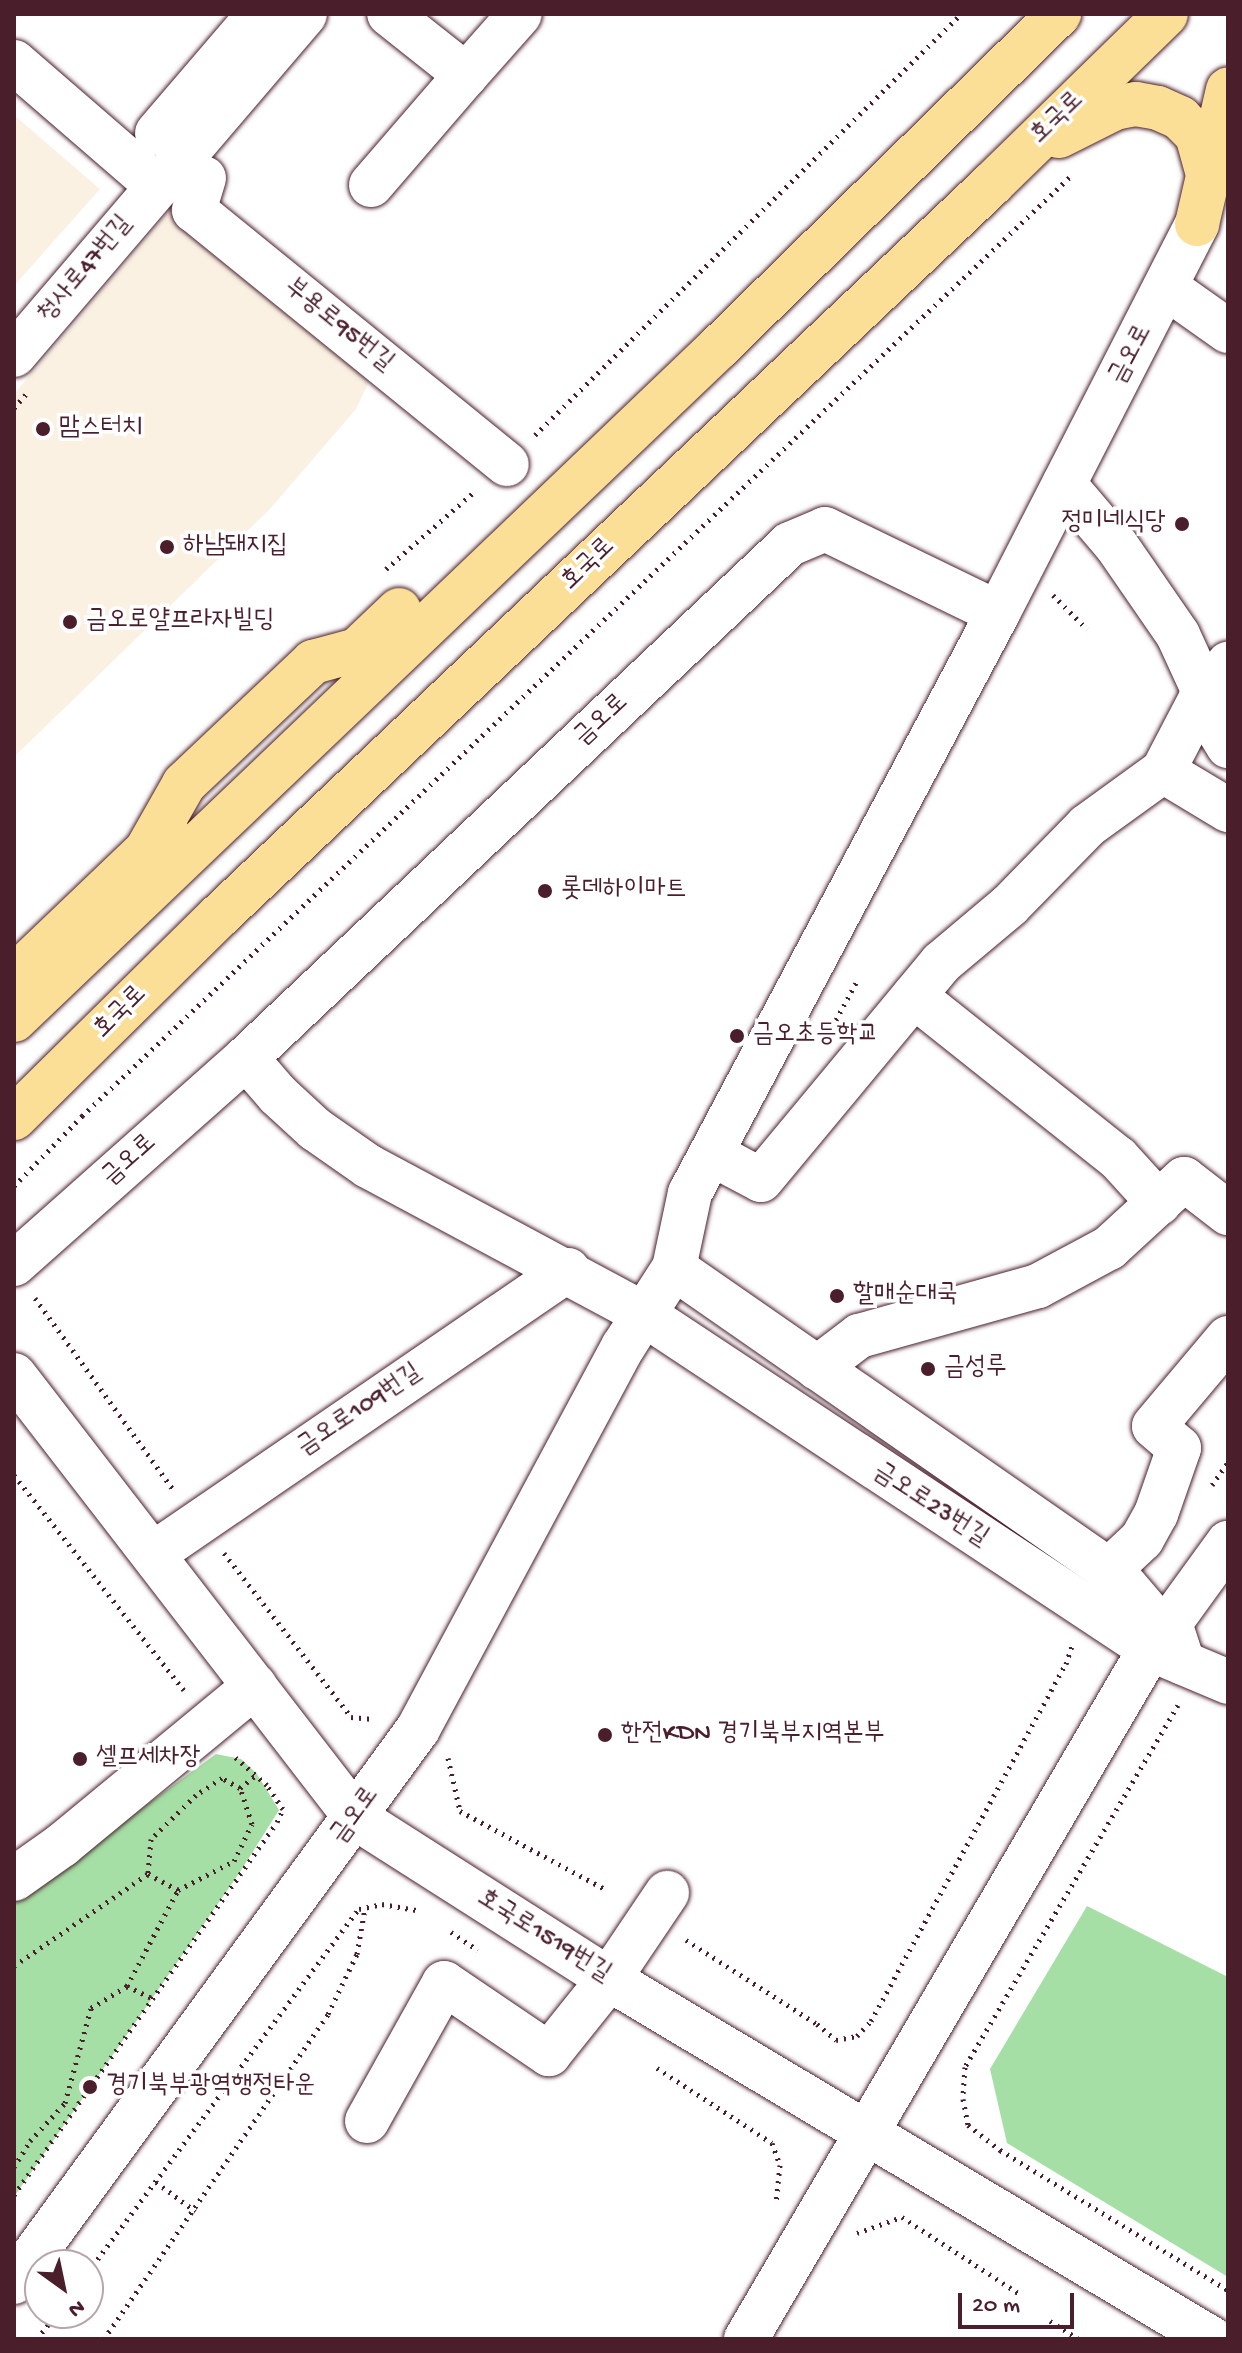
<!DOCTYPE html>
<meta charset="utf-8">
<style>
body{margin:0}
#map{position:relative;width:1242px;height:2353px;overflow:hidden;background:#fff;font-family:"Gochi Hand","Poor Story",sans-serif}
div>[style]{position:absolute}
.built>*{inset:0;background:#faf1e3}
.green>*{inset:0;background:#a5dfa5}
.path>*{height:5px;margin-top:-2.5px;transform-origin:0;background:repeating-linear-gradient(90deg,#4a1f2b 0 2px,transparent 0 8px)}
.roads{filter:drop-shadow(0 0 2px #4a1f2b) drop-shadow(0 0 2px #4a1f2b)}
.minor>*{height:44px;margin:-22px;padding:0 22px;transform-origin:22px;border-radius:22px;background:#fff}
.major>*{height:44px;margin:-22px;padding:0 22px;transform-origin:22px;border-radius:22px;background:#fbdf96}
.dots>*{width:22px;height:22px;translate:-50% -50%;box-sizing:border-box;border:4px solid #fff;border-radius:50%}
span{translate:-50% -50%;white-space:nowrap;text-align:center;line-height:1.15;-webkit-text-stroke:7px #fff;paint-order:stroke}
.street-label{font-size:26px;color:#4a1f2b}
.poi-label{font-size:26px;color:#4a1f2b}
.left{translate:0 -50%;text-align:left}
.right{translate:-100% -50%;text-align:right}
.frame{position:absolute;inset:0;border:16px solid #4a1f2b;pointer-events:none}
.north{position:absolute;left:24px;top:2249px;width:80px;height:80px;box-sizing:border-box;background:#fff;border:2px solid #b7a5aa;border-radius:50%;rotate:147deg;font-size:22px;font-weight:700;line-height:32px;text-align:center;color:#4a1f2b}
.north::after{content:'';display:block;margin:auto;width:28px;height:36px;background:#4a1f2b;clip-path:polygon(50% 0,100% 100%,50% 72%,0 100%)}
.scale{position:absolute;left:958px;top:2293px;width:116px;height:36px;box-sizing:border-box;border:4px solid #4a1f2b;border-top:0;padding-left:10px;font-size:24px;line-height:28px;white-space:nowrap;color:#4a1f2b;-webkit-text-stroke:6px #fff;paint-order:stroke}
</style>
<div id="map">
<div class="built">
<div style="clip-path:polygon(14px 115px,100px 189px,14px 286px)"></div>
<div style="clip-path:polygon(170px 210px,370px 380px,356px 409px,270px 509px,14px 757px,14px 394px)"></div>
</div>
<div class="green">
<div style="clip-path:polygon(216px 1754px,241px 1759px,257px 1774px,279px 1810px,240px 1872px,14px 2197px,14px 1902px)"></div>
<div style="clip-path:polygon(1087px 1906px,1228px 1977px,1228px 2277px,1007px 2143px,990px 2069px)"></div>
</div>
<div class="path">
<div style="left:14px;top:408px;width:18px;rotate:-49deg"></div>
<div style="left:535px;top:435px;width:599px;rotate:-44.66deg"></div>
<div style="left:386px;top:569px;width:118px;rotate:-41.2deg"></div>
<div style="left:1053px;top:595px;width:48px;rotate:45deg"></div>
<div style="left:836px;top:1020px;width:47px;rotate:-61.8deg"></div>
<div style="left:14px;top:1186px;width:98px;rotate:-45.8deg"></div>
<div style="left:82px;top:1116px;width:1366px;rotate:-43.55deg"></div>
<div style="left:35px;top:1298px;width:238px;rotate:54.2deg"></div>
<div style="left:14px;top:1475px;width:274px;rotate:51.7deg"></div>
<div style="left:1212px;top:1485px;width:28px;rotate:-55deg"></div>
<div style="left:224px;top:1553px;width:207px;rotate:52.2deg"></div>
<div style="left:351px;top:1717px;width:22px;rotate:5deg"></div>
<div style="left:1178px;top:1705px;width:420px;rotate:120.5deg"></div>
<div style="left:965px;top:2067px;width:32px;rotate:94deg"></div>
<div style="left:963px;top:2099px;width:26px;rotate:79deg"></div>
<div style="left:968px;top:2125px;width:41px;rotate:38deg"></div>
<div style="left:1000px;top:2150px;width:268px;rotate:31.6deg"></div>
<div style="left:448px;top:1758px;width:54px;rotate:77.2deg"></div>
<div style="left:460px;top:1811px;width:165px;rotate:28.3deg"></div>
<div style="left:240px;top:1788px;width:21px;rotate:-39deg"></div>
<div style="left:451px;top:1932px;width:32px;rotate:34deg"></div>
<div style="left:686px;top:1940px;width:156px;rotate:32.7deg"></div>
<div style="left:817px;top:2024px;width:25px;rotate:40deg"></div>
<div style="left:836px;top:2040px;width:21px;rotate:-11deg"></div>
<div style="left:857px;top:2036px;width:21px;rotate:-47deg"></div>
<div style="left:871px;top:2021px;width:407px;rotate:-61.4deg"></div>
<div style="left:1066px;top:1664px;width:20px;rotate:-72deg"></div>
<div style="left:14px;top:1966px;width:163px;rotate:-34.5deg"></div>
<div style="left:127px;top:1986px;width:28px;rotate:26deg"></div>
<div style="left:657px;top:2068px;width:137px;rotate:33.1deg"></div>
<div style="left:772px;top:2143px;width:23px;rotate:70deg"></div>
<div style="left:780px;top:2165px;width:38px;rotate:96deg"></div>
<div style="left:14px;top:2167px;width:31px;rotate:-58deg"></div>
<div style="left:30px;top:2141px;width:52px;rotate:-47.4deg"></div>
<div style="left:65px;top:2103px;width:98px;rotate:-74.7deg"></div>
<div style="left:91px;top:2008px;width:42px;rotate:-31.4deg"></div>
<div style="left:127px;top:1986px;width:109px;rotate:-62deg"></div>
<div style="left:178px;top:1890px;width:63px;rotate:-27.4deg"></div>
<div style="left:234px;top:1861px;width:41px;rotate:-64.1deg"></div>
<div style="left:252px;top:1824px;width:38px;rotate:-108deg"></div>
<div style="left:240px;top:1788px;width:21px;rotate:-151deg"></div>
<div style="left:222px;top:1778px;width:31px;rotate:147deg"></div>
<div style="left:196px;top:1795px;width:63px;rotate:135.6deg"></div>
<div style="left:151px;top:1839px;width:35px;rotate:95deg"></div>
<div style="left:148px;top:1874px;width:34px;rotate:28deg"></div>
<div style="left:156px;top:2182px;width:49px;rotate:36.6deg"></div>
<div style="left:14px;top:2195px;width:456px;rotate:-54.8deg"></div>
<div style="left:277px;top:1822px;width:14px;rotate:-65deg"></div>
<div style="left:283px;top:1809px;width:29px;rotate:-124deg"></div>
<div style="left:267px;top:1785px;width:43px;rotate:-138.8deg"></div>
<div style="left:857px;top:2233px;width:48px;rotate:-19.6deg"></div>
<div style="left:902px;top:2217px;width:139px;rotate:33.2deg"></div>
<div style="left:88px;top:2272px;width:453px;rotate:-53.3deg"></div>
<div style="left:359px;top:1909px;width:24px;rotate:-12deg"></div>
<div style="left:382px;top:1904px;width:39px;rotate:10deg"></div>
<div style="left:1050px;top:2321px;width:34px;rotate:32deg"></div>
<div style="left:37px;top:2339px;width:33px;rotate:-52deg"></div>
<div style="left:104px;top:2339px;width:395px;rotate:-55.4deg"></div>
<div style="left:328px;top:2014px;width:67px;rotate:-64.2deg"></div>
<div style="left:357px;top:1954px;width:47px;rotate:-80.1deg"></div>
</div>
<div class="roads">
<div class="minor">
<div style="left:14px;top:62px;width:189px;rotate:40.9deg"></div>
<div style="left:466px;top:75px;width:81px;rotate:-48.5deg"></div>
<div style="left:157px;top:133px;width:157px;rotate:-49.4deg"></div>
<div style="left:204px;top:178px;width:34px;rotate:107deg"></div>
<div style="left:194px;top:210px;width:403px;rotate:39.1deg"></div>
<div style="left:371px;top:185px;width:145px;rotate:-49.2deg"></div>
<div style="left:466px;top:75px;width:98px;rotate:-141.6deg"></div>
<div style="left:1167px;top:288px;width:75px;rotate:35.2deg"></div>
<div style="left:14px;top:355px;width:448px;rotate:-49.5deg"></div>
<div style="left:1064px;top:484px;width:80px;rotate:49.6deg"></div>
<div style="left:1116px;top:545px;width:109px;rotate:55.4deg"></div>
<div style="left:1178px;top:635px;width:65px;rotate:65.4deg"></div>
<div style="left:1200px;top:700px;width:54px;rotate:58.7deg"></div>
<div style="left:1163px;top:771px;width:76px;rotate:31deg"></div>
<div style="left:914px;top:996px;width:260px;rotate:38.5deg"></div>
<div style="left:1118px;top:1158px;width:61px;rotate:47.7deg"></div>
<div style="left:246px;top:1058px;width:49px;rotate:49.1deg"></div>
<div style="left:278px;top:1095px;width:50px;rotate:42.6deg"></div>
<div style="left:315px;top:1129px;width:65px;rotate:34.9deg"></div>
<div style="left:368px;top:1166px;width:311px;rotate:28.2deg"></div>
<div style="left:642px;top:1313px;width:609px;rotate:33.48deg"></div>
<div style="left:1150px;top:1649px;width:85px;rotate:22.9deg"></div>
<div style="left:712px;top:1154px;width:55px;rotate:28deg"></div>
<div style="left:761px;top:1180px;width:282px;rotate:-50.3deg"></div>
<div style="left:941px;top:963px;width:90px;rotate:-40deg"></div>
<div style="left:1010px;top:905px;width:110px;rotate:-45.7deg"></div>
<div style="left:1087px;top:826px;width:94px;rotate:-35.9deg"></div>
<div style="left:1163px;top:771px;width:80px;rotate:-62.5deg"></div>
<div style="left:1200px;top:700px;width:46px;rotate:-52.1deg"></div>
<div style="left:14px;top:1264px;width:310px;rotate:-41.6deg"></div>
<div style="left:246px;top:1058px;width:748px;rotate:-43.38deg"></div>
<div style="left:790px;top:544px;width:38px;rotate:-23deg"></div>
<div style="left:825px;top:529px;width:192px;rotate:25.9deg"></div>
<div style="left:674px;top:1268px;width:538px;rotate:34.78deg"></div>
<div style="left:1116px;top:1575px;width:52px;rotate:49.6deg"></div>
<div style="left:1150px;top:1615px;width:34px;rotate:90deg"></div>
<div style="left:1150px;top:1649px;width:800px;rotate:120.35deg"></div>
<div style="left:817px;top:1368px;width:53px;rotate:-37.3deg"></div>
<div style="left:859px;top:1336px;width:186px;rotate:-15.6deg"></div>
<div style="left:1038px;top:1286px;width:81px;rotate:-28.2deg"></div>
<div style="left:1109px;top:1248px;width:102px;rotate:-42.6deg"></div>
<div style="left:1184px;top:1179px;width:56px;rotate:37.7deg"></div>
<div style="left:14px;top:1375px;width:560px;rotate:52.33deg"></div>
<div style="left:356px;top:1818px;width:300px;rotate:32.5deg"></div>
<div style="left:609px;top:1979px;width:702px;rotate:30.84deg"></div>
<div style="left:153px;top:1554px;width:503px;rotate:-34.39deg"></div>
<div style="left:1109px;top:1570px;width:45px;rotate:-43.2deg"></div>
<div style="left:1142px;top:1539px;width:29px;rotate:-61deg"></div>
<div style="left:1156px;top:1514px;width:70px;rotate:-70.8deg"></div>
<div style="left:1179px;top:1448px;width:33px;rotate:-139deg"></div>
<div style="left:1154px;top:1426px;width:115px;rotate:-49.9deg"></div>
<div style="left:1183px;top:1663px;width:42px;rotate:-108deg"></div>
<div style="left:1170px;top:1623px;width:99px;rotate:-54.1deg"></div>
<div style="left:14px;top:1879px;width:59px;rotate:-35.3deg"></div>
<div style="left:62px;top:1845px;width:250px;rotate:-39.5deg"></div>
<div style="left:367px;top:2121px;width:158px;rotate:-60.8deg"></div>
<div style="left:444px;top:1983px;width:127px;rotate:34.1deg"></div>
<div style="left:549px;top:2054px;width:96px;rotate:-51.3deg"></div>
<div style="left:609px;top:1979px;width:104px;rotate:-56deg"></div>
<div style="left:14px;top:2282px;width:685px;rotate:-53.85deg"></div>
<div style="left:418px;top:1729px;width:434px;rotate:-61.8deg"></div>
<div style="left:623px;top:1347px;width:94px;rotate:-57.2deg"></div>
<div style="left:674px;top:1268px;width:77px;rotate:-78deg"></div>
<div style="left:690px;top:1193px;width:657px;rotate:-62.03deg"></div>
<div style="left:998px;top:613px;width:437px;rotate:-62.9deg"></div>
</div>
<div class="major">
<div style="left:1059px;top:136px;width:63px;rotate:-26.6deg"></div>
<div style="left:1115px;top:108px;width:21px;rotate:-11deg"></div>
<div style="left:1136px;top:104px;width:22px;rotate:10deg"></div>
<div style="left:1158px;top:108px;width:24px;rotate:24deg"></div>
<div style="left:1180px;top:118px;width:24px;rotate:45deg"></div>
<div style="left:1197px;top:135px;width:45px;rotate:74.4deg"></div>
<div style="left:1197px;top:224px;width:138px;rotate:-77deg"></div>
<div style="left:146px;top:851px;width:77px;rotate:-60.4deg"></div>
<div style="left:184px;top:784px;width:178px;rotate:-43.4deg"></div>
<div style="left:313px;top:662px;width:46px;rotate:-15.3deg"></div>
<div style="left:357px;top:650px;width:58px;rotate:-43.6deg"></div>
<div style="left:14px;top:977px;width:211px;rotate:-43.7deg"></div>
<div style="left:14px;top:1020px;width:975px;rotate:-43.67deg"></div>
<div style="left:719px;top:347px;width:476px;rotate:-44.4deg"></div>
<div style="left:14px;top:1118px;width:288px;rotate:-44.6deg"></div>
<div style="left:219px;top:916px;width:1065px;rotate:-43.44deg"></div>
<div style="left:992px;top:184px;width:243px;rotate:-44.3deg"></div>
</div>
</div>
<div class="dots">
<div style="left:43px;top:429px;background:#4a1f2b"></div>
<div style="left:1182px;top:524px;background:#4a1f2b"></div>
<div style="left:167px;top:547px;background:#4a1f2b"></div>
<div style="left:70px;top:622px;background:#4a1f2b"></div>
<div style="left:545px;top:891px;background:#4a1f2b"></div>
<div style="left:737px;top:1036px;background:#4a1f2b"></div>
<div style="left:837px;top:1296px;background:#4a1f2b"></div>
<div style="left:928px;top:1369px;background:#4a1f2b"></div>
<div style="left:605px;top:1735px;background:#4a1f2b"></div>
<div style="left:80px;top:1759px;background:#4a1f2b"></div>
<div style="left:90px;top:2087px;background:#4a1f2b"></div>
</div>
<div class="street-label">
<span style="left:1058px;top:119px;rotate:-44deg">호국로</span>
<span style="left:86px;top:270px;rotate:-50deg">청사로47번길</span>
<span style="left:338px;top:326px;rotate:39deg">부용로95번길</span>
<span style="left:1132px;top:355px;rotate:-62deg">금오로</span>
<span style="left:589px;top:565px;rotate:-44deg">호국로</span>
<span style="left:602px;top:721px;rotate:-43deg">금오로</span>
<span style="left:121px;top:1013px;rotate:-45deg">호국로</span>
<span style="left:130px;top:1161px;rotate:-42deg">금오로</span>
<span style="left:360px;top:1411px;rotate:-34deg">금오로109번길</span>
<span style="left:930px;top:1506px;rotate:33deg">금오로23번길</span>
<span style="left:356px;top:1816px;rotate:-54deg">금오로</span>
<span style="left:543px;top:1937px;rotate:32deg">호국로1519번길</span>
</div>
<div class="poi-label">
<span class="left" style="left:59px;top:429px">맘스터치</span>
<span class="right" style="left:1166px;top:524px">정미네식당</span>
<span class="left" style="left:183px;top:547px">하남돼지집</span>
<span class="left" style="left:86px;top:622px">금오로얄프라자빌딩</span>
<span class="left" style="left:561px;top:891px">롯데하이마트</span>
<span class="left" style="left:753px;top:1036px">금오초등학교</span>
<span class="left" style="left:853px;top:1296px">할매순대국</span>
<span class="left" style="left:944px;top:1369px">금성루</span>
<span class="left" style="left:621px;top:1735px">한전KDN 경기북부지역본부</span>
<span class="left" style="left:96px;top:1759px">셀프세차장</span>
<span class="left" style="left:106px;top:2087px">경기북부광역행정타운</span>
</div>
<div class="frame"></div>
<div class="north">N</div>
<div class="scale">20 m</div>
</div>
